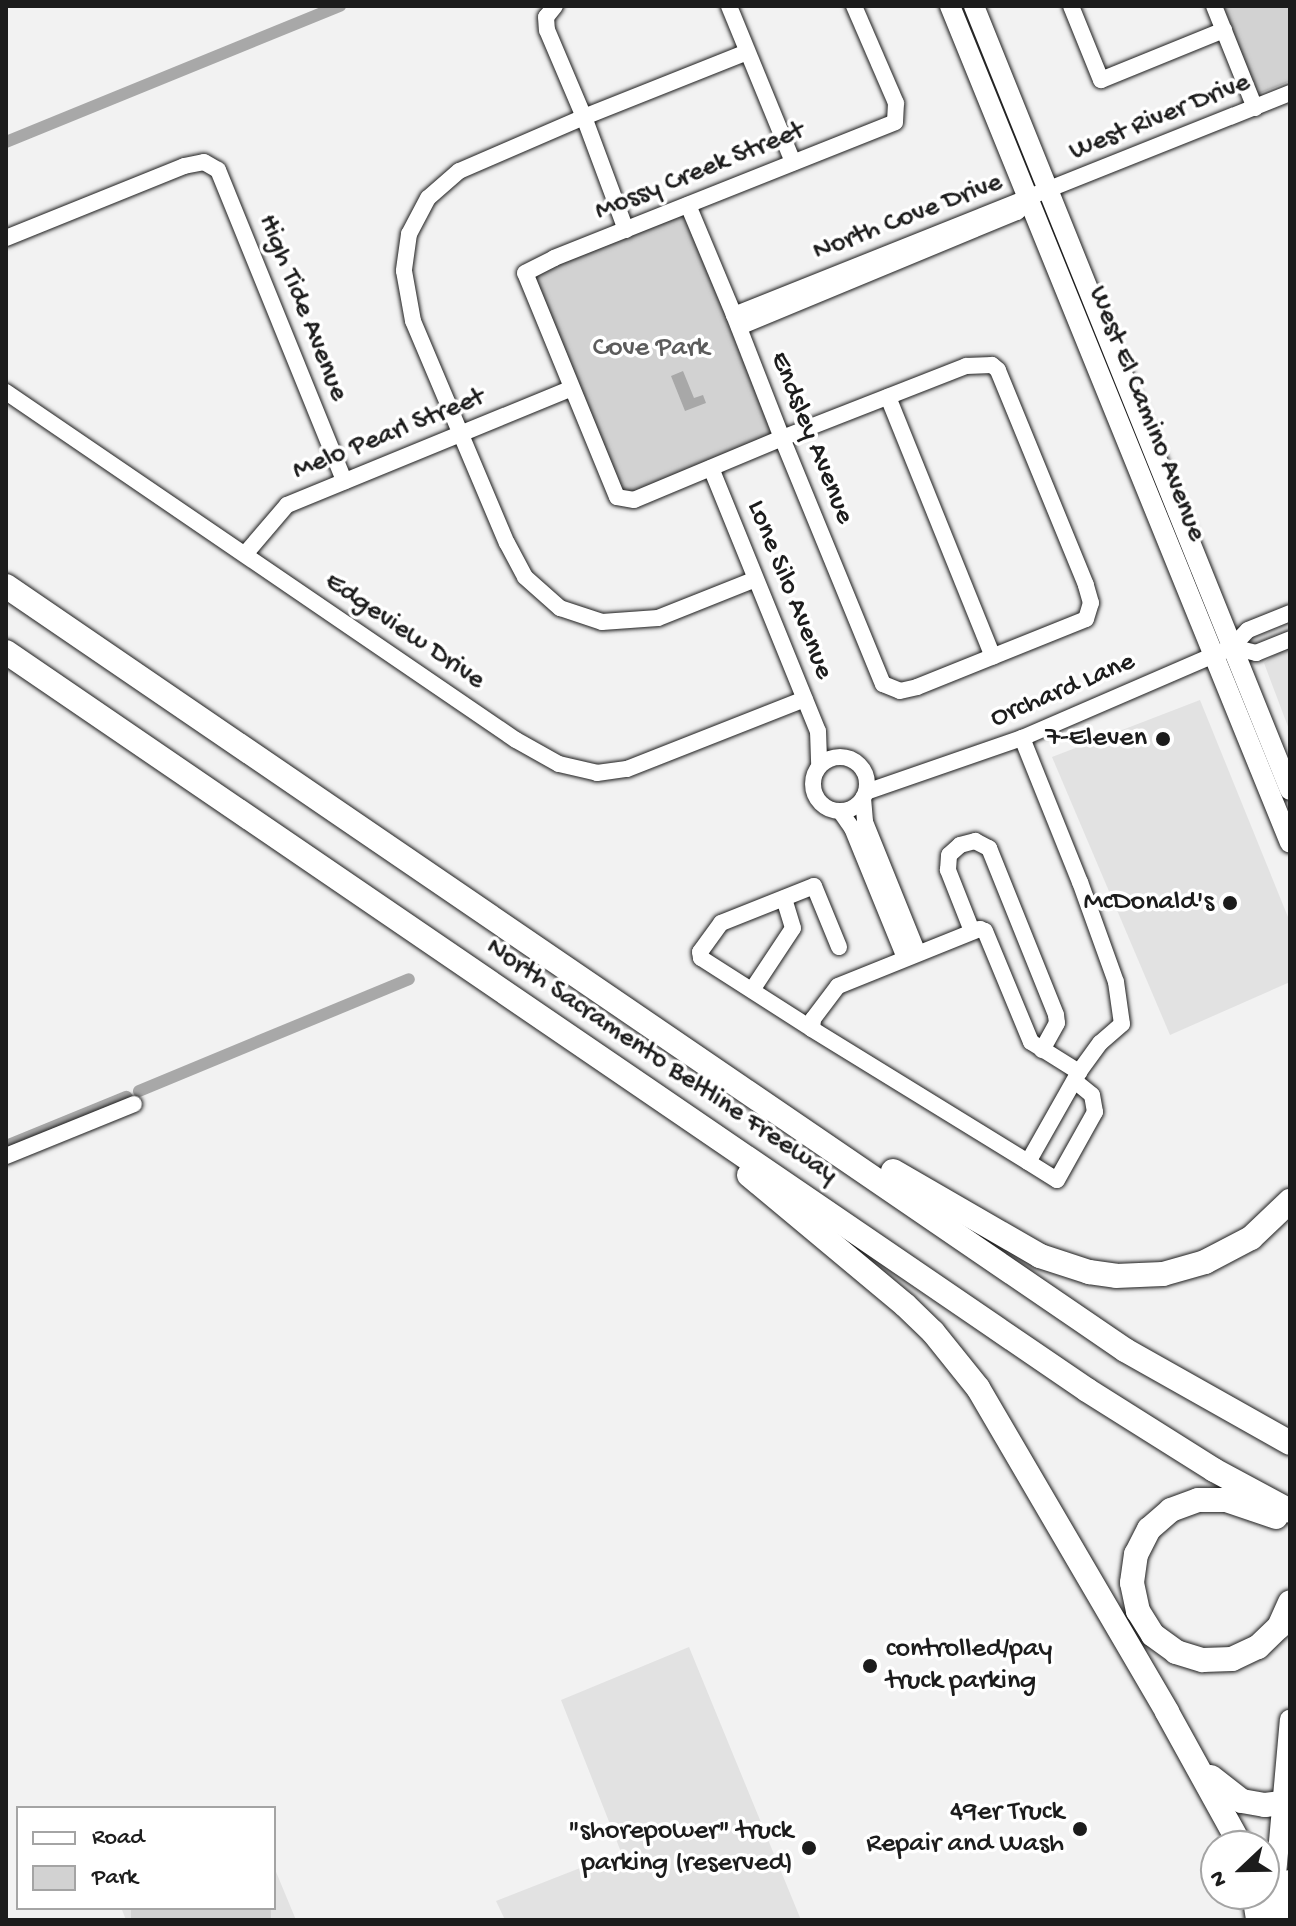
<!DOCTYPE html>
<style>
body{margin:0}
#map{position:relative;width:1296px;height:1926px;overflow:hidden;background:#f2f2f2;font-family:"Gochi Hand",sans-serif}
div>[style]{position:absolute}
.built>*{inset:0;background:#e2e2e2}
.green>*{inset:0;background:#d2d2d2;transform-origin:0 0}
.water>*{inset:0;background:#a8a8a8}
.canal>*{height:12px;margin:-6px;padding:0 6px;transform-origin:6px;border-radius:6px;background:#a8a8a8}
.roads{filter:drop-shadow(0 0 2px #1c1c1c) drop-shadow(0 0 2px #1c1c1c)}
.minor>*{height:16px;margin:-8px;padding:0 8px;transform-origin:8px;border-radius:8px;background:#fff}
.minor>.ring{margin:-8px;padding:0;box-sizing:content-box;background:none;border:16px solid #fff;border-radius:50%}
.major>*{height:20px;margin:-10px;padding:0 10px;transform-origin:10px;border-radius:10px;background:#fff}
.highway>*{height:24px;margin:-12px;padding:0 12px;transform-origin:12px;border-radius:12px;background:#fff}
.dots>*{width:22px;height:22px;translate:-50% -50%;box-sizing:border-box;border:4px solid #fff;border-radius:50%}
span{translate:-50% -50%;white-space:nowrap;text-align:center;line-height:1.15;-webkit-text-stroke:7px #fff;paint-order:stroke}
.street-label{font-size:28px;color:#1c1c1c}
.park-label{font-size:28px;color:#5c5c5c}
.poi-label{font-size:28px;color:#1c1c1c}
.right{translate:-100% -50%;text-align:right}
.left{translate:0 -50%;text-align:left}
.frame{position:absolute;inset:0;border:8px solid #1c1c1c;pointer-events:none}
.legend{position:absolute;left:16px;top:1806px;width:260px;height:104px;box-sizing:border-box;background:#fff;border:2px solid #a4a4a4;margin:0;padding:10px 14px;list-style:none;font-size:24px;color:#1c1c1c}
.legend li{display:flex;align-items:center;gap:16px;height:40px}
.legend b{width:40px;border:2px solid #a4a4a4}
.north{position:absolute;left:1200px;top:1830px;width:80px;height:80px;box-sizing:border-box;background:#fff;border:2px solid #a4a4a4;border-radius:50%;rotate:248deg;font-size:22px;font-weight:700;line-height:32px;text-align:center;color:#1c1c1c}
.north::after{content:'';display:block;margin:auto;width:28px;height:36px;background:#1c1c1c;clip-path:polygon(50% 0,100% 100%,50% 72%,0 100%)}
</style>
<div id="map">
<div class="built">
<div style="clip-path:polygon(1290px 643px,1290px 732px,1264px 663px)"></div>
<div style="clip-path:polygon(1200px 700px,1290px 922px,1290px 982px,1170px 1035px,1052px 757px)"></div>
<div style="clip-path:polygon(689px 1647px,801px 1920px,505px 1920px,496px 1901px,621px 1852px,561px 1700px)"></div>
<div style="clip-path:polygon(274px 1867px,296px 1920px,126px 1920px,122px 1910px,274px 1908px)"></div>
</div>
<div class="green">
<div style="clip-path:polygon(1223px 6px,1290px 6px,1290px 81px,1258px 94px)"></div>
<div style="left:688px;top:205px;width:251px;height:177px;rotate:68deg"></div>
<div style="left:131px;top:1908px;width:140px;height:13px"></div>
</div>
<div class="water">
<div style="clip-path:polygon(683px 371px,694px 398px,703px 395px,706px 403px,685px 411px,671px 376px)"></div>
</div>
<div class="canal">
<div style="left:6px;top:142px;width:361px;rotate:-22.2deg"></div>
<div style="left:139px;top:1091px;width:292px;rotate:-22.5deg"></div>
<div style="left:6px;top:1146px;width:130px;rotate:-22.2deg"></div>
</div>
<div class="roads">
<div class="minor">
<div style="left:555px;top:6px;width:14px;rotate:129deg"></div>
<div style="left:546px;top:17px;width:13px;rotate:86deg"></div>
<div style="left:547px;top:30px;width:95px;rotate:67deg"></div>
<div style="left:584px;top:117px;width:136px;rotate:156.6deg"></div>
<div style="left:459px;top:171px;width:41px;rotate:138.9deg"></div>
<div style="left:428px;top:198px;width:41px;rotate:117.8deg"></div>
<div style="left:409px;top:234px;width:37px;rotate:98deg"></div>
<div style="left:404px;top:271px;width:51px;rotate:79.8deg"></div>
<div style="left:413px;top:321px;width:241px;rotate:67.1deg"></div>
<div style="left:507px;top:543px;width:38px;rotate:62deg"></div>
<div style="left:525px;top:577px;width:47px;rotate:41.5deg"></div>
<div style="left:560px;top:608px;width:44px;rotate:18.4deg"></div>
<div style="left:602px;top:622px;width:56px;rotate:-4.1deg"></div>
<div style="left:658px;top:618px;width:105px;rotate:-21.7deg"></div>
<div style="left:729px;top:6px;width:169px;rotate:67.7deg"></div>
<div style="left:1071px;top:6px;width:80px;rotate:67.9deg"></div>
<div style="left:1101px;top:80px;width:133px;rotate:-22.1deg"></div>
<div style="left:1214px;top:6px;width:110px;rotate:68.1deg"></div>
<div style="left:688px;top:205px;width:119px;rotate:67.3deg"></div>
<div style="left:734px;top:315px;width:132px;rotate:68.7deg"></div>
<div style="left:782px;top:438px;width:266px;rotate:67.7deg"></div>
<div style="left:883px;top:684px;width:18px;rotate:22deg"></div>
<div style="left:900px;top:691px;width:17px;rotate:-13deg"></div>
<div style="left:917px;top:687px;width:182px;rotate:-21.9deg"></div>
<div style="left:1086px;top:619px;width:17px;rotate:-73deg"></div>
<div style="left:1091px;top:603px;width:19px;rotate:-106deg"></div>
<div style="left:1086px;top:585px;width:232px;rotate:-112.3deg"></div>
<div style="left:998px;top:370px;width:8px;rotate:-140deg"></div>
<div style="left:992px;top:365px;width:26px;rotate:178deg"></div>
<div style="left:966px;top:366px;width:198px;rotate:158.6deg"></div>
<div style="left:782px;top:438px;width:160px;rotate:157.3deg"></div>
<div style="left:634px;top:500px;width:17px;rotate:-170deg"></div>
<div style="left:617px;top:497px;width:242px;rotate:-112.3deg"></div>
<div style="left:525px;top:273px;width:33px;rotate:-27deg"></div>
<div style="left:554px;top:258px;width:367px;rotate:-21.7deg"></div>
<div style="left:895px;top:122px;width:19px;rotate:-87deg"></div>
<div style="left:896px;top:103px;width:106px;rotate:-113.4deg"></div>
<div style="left:626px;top:230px;width:121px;rotate:-110.4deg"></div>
<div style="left:584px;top:117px;width:175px;rotate:-21.7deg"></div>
<div style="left:6px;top:238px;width:192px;rotate:-22deg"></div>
<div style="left:184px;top:166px;width:20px;rotate:-11deg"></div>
<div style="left:204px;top:162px;width:16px;rotate:30deg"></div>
<div style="left:218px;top:170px;width:336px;rotate:67.9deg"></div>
<div style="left:734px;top:315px;width:599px;rotate:-21.77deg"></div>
<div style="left:739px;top:327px;width:301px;rotate:-22.5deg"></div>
<div style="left:1017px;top:212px;width:17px;rotate:-45deg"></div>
<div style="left:6px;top:392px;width:617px;rotate:34.31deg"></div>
<div style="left:516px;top:740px;width:49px;rotate:29.2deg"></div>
<div style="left:559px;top:764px;width:39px;rotate:13deg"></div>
<div style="left:597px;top:773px;width:30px;rotate:-8deg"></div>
<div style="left:627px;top:769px;width:191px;rotate:-21.5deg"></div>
<div style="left:888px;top:397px;width:280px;rotate:68deg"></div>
<div style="left:711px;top:468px;width:284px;rotate:67.9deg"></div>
<div style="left:818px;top:731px;width:35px;rotate:88deg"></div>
<div style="left:246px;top:553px;width:63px;rotate:-49.5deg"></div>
<div style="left:287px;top:505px;width:306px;rotate:-22.3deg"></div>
<div style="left:1232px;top:647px;width:25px;rotate:14deg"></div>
<div style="left:1256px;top:653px;width:37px;rotate:-22deg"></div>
<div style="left:1022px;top:738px;width:155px;rotate:68.1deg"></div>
<div style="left:1080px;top:882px;width:106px;rotate:70.2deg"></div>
<div style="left:1116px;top:982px;width:42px;rotate:81.9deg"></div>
<div style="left:1122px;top:1024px;width:29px;rotate:139deg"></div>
<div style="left:1100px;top:1043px;width:36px;rotate:126deg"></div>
<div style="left:1079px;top:1072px;width:103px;rotate:119.5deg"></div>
<div style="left:1028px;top:1162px;width:254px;rotate:-148.4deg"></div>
<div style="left:812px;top:1029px;width:10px;rotate:-84deg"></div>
<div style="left:813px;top:1019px;width:41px;rotate:-52.9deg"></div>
<div style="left:838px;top:986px;width:153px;rotate:-21.9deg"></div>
<div style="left:980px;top:929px;width:5px;rotate:22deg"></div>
<div style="left:985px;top:931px;width:120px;rotate:67.5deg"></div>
<div style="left:1031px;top:1042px;width:57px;rotate:32deg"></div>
<div class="ring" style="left:813px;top:757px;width:38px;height:38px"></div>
<div style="left:866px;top:792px;width:165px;rotate:-19.1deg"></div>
<div style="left:1022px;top:738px;width:229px;rotate:-23.4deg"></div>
<div style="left:1232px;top:647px;width:23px;rotate:-47deg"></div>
<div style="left:1248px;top:630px;width:45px;rotate:-22deg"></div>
<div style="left:863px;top:798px;width:24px;rotate:85deg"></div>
<div style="left:865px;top:822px;width:141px;rotate:68deg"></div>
<div style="left:840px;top:811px;width:21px;rotate:55deg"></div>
<div style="left:852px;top:828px;width:140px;rotate:67.8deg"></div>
<div style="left:972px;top:931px;width:66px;rotate:-111.5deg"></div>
<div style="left:948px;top:870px;width:15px;rotate:-86deg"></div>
<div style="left:949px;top:855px;width:15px;rotate:-42deg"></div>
<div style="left:960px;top:845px;width:16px;rotate:-15deg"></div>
<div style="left:975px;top:841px;width:16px;rotate:27deg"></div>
<div style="left:989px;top:848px;width:180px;rotate:68.1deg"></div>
<div style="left:1056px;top:1015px;width:8px;rotate:83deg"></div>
<div style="left:1057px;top:1023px;width:31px;rotate:119deg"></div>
<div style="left:752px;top:990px;width:74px;rotate:-56.5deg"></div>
<div style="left:793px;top:928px;width:31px;rotate:-107deg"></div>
<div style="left:812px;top:1029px;width:132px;rotate:-147.4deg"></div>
<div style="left:701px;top:958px;width:6px;rotate:-99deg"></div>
<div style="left:700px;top:952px;width:36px;rotate:-54deg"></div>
<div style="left:721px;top:923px;width:100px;rotate:-21.7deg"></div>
<div style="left:814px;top:886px;width:66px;rotate:67.7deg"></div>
<div style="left:6px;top:1156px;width:138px;rotate:-22.1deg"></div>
<div style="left:1028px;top:1162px;width:34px;rotate:32deg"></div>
<div style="left:1057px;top:1180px;width:78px;rotate:-60.8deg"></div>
<div style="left:1095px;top:1112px;width:17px;rotate:-100deg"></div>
<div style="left:1092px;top:1095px;width:22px;rotate:-141deg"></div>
</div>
<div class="major">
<div style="left:950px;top:6px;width:903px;rotate:67.89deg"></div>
<div style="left:974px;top:6px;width:845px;rotate:68.05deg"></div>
<div style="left:1272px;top:1920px;width:201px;rotate:-84.9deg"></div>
<div style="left:1287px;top:1920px;width:40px;rotate:-87.1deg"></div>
</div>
<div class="highway">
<div style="left:6px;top:586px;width:1355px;rotate:34.32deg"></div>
<div style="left:1125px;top:1350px;width:189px;rotate:29.4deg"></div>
<div style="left:6px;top:652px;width:1309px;rotate:34.32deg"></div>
<div style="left:1087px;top:1390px;width:150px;rotate:32.2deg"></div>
<div style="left:1214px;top:1470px;width:86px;rotate:28.3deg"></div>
<div style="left:893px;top:1171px;width:170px;rotate:30deg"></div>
<div style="left:1040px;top:1256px;width:52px;rotate:18.1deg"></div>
<div style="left:1089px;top:1272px;width:27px;rotate:8deg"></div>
<div style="left:1116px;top:1276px;width:47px;rotate:-2.4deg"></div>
<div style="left:1163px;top:1274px;width:44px;rotate:-15.9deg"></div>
<div style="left:1205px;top:1262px;width:52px;rotate:-27.6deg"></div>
<div style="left:1251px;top:1238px;width:54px;rotate:-43.5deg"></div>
<div style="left:749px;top:1175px;width:203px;rotate:39.8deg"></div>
<div style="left:905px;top:1305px;width:39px;rotate:44deg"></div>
<div style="left:933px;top:1332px;width:72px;rotate:51.2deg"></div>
<div style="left:978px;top:1388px;width:375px;rotate:59.7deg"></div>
<div style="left:1167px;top:1712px;width:153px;rotate:61.1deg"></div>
<div style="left:1276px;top:1517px;width:53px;rotate:-161.2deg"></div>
<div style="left:1226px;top:1500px;width:28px;rotate:180deg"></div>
<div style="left:1198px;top:1500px;width:29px;rotate:160deg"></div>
<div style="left:1171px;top:1510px;width:29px;rotate:139deg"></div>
<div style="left:1149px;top:1529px;width:28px;rotate:117deg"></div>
<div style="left:1136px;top:1554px;width:29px;rotate:98deg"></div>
<div style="left:1132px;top:1583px;width:29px;rotate:78deg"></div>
<div style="left:1138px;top:1611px;width:28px;rotate:58deg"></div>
<div style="left:1153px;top:1635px;width:29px;rotate:36deg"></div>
<div style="left:1176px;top:1652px;width:28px;rotate:17deg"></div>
<div style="left:1203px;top:1660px;width:29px;rotate:-2deg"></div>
<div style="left:1232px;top:1659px;width:29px;rotate:-25deg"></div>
<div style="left:1258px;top:1647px;width:29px;rotate:-44deg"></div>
<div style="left:1279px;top:1627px;width:27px;rotate:-66deg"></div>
<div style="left:1211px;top:1777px;width:39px;rotate:38deg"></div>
<div style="left:1242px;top:1801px;width:23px;rotate:10deg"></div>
<div style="left:1265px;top:1805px;width:25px;rotate:-7deg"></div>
<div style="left:1254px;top:1894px;width:26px;rotate:81deg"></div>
<div style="left:1288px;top:1894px;width:7px;rotate:-74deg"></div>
</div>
</div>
<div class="dots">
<div style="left:1163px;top:739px;background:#1c1c1c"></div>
<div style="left:1230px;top:903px;background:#1c1c1c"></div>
<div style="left:870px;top:1666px;background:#1c1c1c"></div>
<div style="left:1080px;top:1829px;background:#1c1c1c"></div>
<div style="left:809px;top:1848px;background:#1c1c1c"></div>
</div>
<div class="street-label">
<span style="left:1160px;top:118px;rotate:-22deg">West River Drive</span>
<span style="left:700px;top:172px;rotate:-22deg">Mossy Creek Street</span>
<span style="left:908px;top:218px;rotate:-21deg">North Cove Drive</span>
<span style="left:302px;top:308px;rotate:68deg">High Tide Avenue</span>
<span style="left:1146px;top:414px;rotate:68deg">West El Camino Avenue</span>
<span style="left:389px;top:435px;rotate:-22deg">Melo Pearl Street</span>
<span style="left:811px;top:438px;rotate:68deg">Endsley Avenue</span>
<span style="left:789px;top:590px;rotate:68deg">Lone Silo Avenue</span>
<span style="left:404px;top:632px;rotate:34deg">Edgeview Drive</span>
<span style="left:1063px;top:691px;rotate:-23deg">Orchard Lane</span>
<span style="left:661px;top:1062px;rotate:34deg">North Sacramento Beltline Freeway</span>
</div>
<div class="park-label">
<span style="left:651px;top:349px">Cove Park</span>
</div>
<div class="poi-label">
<span class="right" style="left:1147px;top:739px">7-Eleven</span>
<span class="right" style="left:1214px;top:903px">McDonald's</span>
<span class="left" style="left:886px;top:1666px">controlled/pay<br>truck parking</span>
<span class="right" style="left:1064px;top:1829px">49er Truck<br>Repair and Wash</span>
<span class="right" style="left:793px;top:1848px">"shorepower" truck<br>parking (reserved)</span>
</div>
<div class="frame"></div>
<ul class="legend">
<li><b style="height:10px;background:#fff"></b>Road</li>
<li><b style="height:22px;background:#d2d2d2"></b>Park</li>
</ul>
<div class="north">N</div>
</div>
